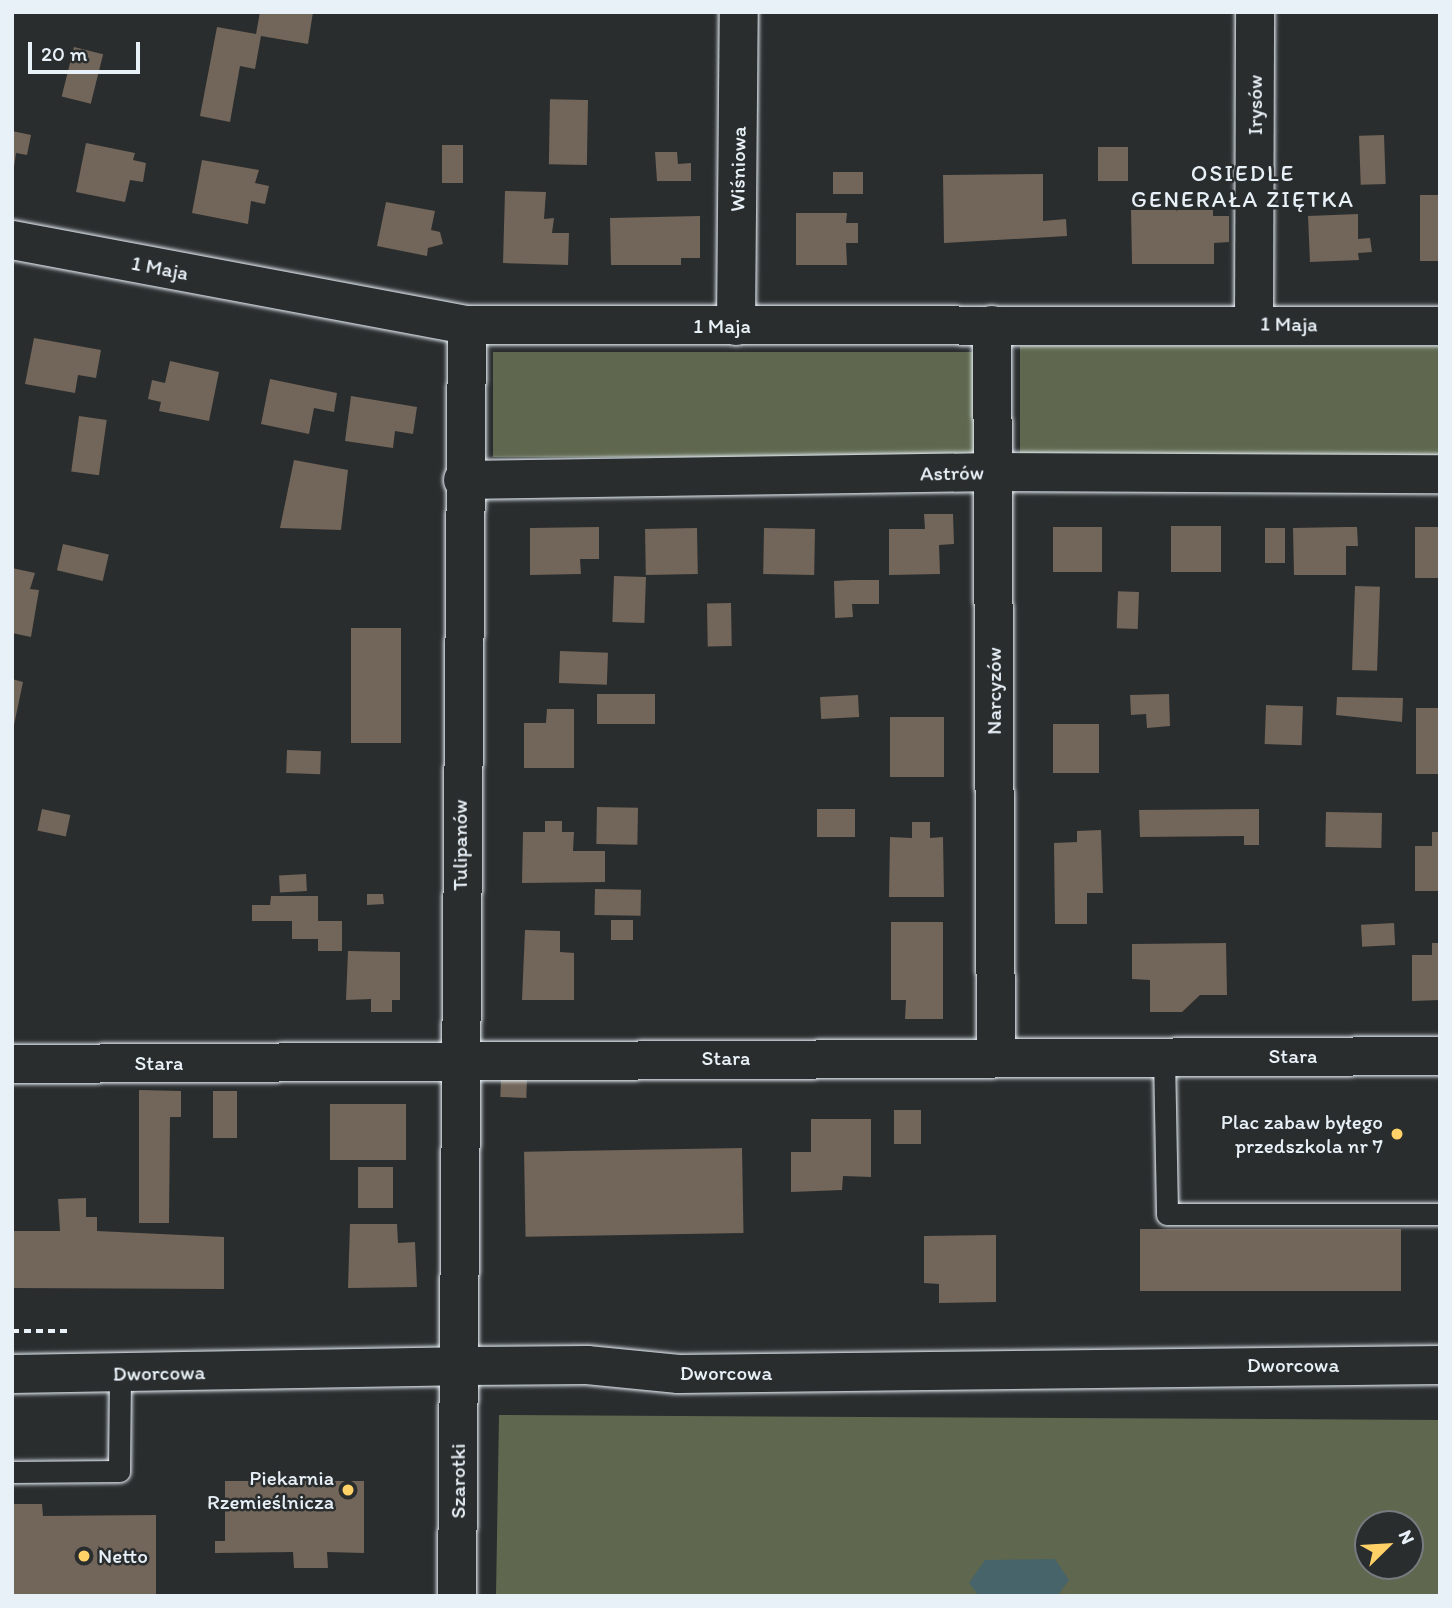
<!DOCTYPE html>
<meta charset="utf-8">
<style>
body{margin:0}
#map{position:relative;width:1452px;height:1608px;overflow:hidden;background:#2a2d2e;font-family:Itim,sans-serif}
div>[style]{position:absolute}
.green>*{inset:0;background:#5f684f;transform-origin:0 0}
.water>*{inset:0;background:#47646a}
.building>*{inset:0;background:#726559;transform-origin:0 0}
.path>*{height:4.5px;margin-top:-2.25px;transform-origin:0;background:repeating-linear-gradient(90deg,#e8f1f8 0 7px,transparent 0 12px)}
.roads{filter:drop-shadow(0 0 2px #e8f1f8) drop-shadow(0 0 2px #e8f1f8)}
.service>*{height:21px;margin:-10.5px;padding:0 10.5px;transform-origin:10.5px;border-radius:10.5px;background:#2a2d2e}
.minor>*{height:38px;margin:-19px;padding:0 19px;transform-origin:19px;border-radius:19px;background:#2a2d2e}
.tertiary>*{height:38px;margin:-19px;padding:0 19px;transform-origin:19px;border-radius:19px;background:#2a2d2e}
.dots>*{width:19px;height:19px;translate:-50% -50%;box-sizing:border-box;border:4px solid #2a2d2e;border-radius:50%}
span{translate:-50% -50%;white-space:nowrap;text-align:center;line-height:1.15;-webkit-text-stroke:5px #2a2d2e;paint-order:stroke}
.street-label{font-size:21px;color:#e8f1f8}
.poi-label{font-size:21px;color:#e8f1f8}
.right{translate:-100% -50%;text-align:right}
.left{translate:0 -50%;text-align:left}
.neighbourhood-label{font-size:23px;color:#e8f1f8;letter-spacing:2px}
.frame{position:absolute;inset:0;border:14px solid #e8f1f8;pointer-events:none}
.north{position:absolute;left:1354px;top:1510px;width:70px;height:70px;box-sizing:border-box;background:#2a2d2e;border:2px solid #767b7f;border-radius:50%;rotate:66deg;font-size:19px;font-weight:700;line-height:28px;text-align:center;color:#e8f1f8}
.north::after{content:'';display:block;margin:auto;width:24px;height:32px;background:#ffd166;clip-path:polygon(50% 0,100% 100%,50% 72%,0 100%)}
.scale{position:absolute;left:28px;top:42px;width:112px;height:32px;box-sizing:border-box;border:4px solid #e8f1f8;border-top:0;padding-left:9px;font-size:21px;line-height:24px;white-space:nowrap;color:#e8f1f8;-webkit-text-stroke:5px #2a2d2e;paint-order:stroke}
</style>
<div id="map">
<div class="green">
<div style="left:1020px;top:346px;width:420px;height:109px"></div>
<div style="left:493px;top:352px;width:482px;height:105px"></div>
<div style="clip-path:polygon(evenodd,499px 1415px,1440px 1420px,1440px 1596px,496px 1596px,499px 1415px,1368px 1524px,1410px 1524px,1410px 1566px,1368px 1566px,1368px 1524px)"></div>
</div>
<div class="water">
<div style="clip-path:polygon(1055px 1559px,1069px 1580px,1057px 1596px,979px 1596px,969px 1583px,985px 1560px)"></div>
</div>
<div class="building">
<div style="clip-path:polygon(260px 12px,313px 12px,308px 44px,261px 36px,255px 69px,240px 66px,230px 122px,200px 116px,217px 27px,256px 34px)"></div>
<div style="left:74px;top:47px;width:30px;height:51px;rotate:14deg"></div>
<div style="left:588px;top:100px;width:65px;height:38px;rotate:91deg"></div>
<div style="clip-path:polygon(12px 131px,31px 135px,27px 155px,16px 153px,14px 167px)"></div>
<div style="left:1384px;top:135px;width:49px;height:25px;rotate:88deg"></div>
<div style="clip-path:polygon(86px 143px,135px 153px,133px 160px,146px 163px,143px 182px,130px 180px,125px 202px,76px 192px)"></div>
<div style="left:442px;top:145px;width:21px;height:38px"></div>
<div style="left:1098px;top:147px;width:30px;height:34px"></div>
<div style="clip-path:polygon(655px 152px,677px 152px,678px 164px,691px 163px,691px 181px,657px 181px)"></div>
<div style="clip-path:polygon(202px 160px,259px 170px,255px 183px,269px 186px,265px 204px,251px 201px,248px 224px,192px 213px)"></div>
<div style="left:833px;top:172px;width:30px;height:22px"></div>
<div style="clip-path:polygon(1043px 174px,1043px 221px,1066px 219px,1067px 236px,944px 243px,943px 175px)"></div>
<div style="clip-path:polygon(505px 191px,546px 192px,544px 219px,554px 218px,552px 233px,569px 233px,568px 265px,503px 263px)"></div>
<div style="left:1420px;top:195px;width:20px;height:66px"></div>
<div style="clip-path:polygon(386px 202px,435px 211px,431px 230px,440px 232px,443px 244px,428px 248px,427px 256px,377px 246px)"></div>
<div style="clip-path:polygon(1131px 210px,1213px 210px,1213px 216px,1229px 216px,1229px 242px,1214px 243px,1214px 264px,1132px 264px)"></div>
<div style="clip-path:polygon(796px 213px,847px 213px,846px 223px,858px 223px,858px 243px,846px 243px,847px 265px,796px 265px)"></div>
<div style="clip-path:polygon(1358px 214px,1358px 239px,1370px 238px,1372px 252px,1358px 253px,1359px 260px,1310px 262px,1308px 216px)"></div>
<div style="clip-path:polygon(700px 216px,700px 258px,681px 258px,681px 265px,611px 265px,610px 218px)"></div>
<div style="clip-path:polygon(34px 338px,101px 350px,96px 378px,78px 375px,75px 393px,25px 384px)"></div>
<div style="clip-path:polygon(170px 361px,219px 372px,209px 421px,159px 411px,161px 402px,148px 399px,152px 380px,165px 383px)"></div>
<div style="clip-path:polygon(270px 379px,337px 393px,334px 412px,314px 408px,309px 434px,261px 424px)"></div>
<div style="clip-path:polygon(351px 396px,417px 407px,413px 434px,395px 431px,393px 448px,345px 441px)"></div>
<div style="left:79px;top:416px;width:28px;height:56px;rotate:8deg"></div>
<div style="clip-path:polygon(294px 460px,348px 470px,341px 530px,280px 528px)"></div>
<div style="clip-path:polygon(924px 514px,953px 514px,954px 544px,939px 545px,940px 574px,889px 575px,889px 529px,925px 529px)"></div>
<div style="left:1221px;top:526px;width:46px;height:50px;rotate:90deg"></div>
<div style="clip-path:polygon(599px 527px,599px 559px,580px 559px,581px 574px,530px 575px,530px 528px)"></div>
<div style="left:1053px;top:527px;width:49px;height:45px"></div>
<div style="clip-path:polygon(1346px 527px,1357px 527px,1358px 546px,1346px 546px,1346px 575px,1294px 575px,1293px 528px)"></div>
<div style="left:1415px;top:527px;width:25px;height:51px"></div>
<div style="left:697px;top:528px;width:46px;height:52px;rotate:89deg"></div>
<div style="left:764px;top:528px;width:51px;height:46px;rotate:1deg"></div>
<div style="left:1265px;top:528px;width:20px;height:35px"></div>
<div style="left:63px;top:544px;width:47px;height:27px;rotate:13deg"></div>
<div style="clip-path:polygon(12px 568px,35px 573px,30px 589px,39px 590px,31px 637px,12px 633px)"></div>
<div style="left:614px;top:576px;width:32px;height:46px;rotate:2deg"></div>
<div style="clip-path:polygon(852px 580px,879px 580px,879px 604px,852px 604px,853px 617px,835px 618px,834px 581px)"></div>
<div style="left:1355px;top:586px;width:25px;height:84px;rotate:2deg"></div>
<div style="left:1139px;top:592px;width:37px;height:21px;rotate:92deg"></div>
<div style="left:731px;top:603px;width:43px;height:24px;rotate:89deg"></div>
<div style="left:351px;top:628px;width:50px;height:115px"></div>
<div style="left:560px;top:651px;width:48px;height:32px;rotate:2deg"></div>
<div style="clip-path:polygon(12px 679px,23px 682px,14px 725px,12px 725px)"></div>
<div style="left:597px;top:694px;width:58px;height:30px"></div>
<div style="clip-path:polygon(1169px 694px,1170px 726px,1147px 728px,1146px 714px,1131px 715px,1130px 695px)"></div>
<div style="left:858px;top:695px;width:22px;height:38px;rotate:87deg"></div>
<div style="clip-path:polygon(1337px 697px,1403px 698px,1402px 722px,1336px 715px)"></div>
<div style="left:1266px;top:705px;width:37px;height:39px;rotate:2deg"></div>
<div style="left:1416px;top:708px;width:24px;height:66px"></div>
<div style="clip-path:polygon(547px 709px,574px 709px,574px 768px,524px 768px,524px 723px,546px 723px)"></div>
<div style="left:890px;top:717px;width:54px;height:60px"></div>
<div style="left:1053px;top:724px;width:46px;height:49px"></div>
<div style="left:287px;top:750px;width:34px;height:23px;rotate:2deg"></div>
<div style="left:597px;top:807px;width:41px;height:37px;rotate:1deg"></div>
<div style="left:42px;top:809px;width:29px;height:22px;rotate:12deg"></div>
<div style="left:855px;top:809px;width:28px;height:38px;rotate:90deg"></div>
<div style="clip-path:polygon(1259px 809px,1259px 845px,1244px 845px,1244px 836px,1140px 837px,1139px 810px)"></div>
<div style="left:1326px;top:812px;width:56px;height:35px;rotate:1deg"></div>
<div style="clip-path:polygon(545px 821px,562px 821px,562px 832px,574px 832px,573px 851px,605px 851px,605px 882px,522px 883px,523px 832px,545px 832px)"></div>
<div style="clip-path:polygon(912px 822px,930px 822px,930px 838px,943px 837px,944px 897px,889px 897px,890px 837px,912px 838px)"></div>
<div style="clip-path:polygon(1101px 830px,1103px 893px,1087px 893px,1087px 924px,1055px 924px,1054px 843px,1077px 842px,1077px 831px)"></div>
<div style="clip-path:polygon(1432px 832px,1440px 832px,1440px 891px,1415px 891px,1415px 846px,1432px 846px)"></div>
<div style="left:306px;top:874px;width:17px;height:27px;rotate:87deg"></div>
<div style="left:595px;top:889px;width:46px;height:26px;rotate:1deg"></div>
<div style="clip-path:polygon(367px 894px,383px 894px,384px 904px,367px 905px)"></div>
<div style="clip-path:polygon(271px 896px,318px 896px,318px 921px,342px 921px,342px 951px,318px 951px,318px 939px,292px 939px,292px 921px,252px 921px,252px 905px,270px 905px)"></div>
<div style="left:611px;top:920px;width:22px;height:20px"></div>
<div style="clip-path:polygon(891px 922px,943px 922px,943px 1019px,905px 1019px,906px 1000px,891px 1000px)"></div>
<div style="left:1394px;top:923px;width:22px;height:33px;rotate:87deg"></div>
<div style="clip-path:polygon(525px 930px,560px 931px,560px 952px,574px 953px,574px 1000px,522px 1000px)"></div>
<div style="clip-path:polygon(1226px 943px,1227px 995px,1200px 995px,1182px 1012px,1150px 1012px,1150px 980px,1132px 979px,1132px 944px)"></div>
<div style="clip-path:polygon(1432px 943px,1440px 943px,1440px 1000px,1412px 1001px,1412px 955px,1432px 955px)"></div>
<div style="clip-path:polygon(348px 951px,400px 952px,400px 1000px,392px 1000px,392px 1012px,371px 1012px,371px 999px,346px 1000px)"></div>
<div style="left:501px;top:1078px;width:26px;height:19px;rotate:2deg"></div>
<div style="clip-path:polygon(139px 1090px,181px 1091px,181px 1117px,170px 1117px,169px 1223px,139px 1223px)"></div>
<div style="left:213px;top:1091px;width:24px;height:47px"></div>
<div style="left:330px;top:1104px;width:76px;height:56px"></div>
<div style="left:894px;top:1110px;width:27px;height:34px"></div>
<div style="clip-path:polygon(811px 1119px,871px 1119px,871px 1177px,843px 1176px,842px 1190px,791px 1192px,791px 1152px,811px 1152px)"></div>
<div style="left:742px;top:1148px;width:85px;height:218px;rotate:89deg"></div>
<div style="left:358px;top:1167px;width:35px;height:41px"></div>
<div style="clip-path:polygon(86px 1198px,86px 1217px,97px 1217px,97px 1231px,224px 1237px,224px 1289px,12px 1288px,12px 1231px,60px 1231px,58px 1199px)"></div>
<div style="clip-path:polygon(350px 1224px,397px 1224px,398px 1243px,415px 1242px,417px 1287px,348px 1288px)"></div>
<div style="left:1140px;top:1229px;width:261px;height:62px"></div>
<div style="clip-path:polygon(996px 1235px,996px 1302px,939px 1303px,939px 1284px,924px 1283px,924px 1236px)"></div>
<div style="clip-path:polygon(225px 1481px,364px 1481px,364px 1553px,327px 1552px,328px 1568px,294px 1568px,293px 1552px,215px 1553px,215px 1541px,225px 1541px)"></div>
<div style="clip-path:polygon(12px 1504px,42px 1504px,43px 1516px,156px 1515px,156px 1596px,12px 1596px)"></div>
</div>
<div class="path">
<div style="left:12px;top:1331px;width:56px"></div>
</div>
<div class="roads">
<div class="service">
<div style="left:1164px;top:1056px;width:158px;rotate:88.9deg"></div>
<div style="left:1167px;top:1214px;width:273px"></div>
<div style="left:12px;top:1472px;width:107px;rotate:-0.5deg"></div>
<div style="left:119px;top:1471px;width:97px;rotate:-89.4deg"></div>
</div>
<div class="minor">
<div style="left:12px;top:240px;width:463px;rotate:10.6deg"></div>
<div style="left:467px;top:325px;width:973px;rotate:0.06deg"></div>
<div style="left:1254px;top:323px;width:311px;rotate:-89.8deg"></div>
<div style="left:992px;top:325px;width:731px;rotate:89.69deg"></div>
<div style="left:736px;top:326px;width:314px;rotate:-89.5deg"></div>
<div style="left:463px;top:480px;width:530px;rotate:-0.86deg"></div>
<div style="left:993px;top:472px;width:447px;rotate:0.3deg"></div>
<div style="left:12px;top:1064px;width:1428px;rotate:-0.32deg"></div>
<div style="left:457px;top:1596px;width:1271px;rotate:-89.55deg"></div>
</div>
<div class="tertiary">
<div style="left:12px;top:1374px;width:446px;rotate:-1deg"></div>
<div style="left:458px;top:1366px;width:129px;rotate:-0.4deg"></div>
<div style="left:587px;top:1365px;width:92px;rotate:5.6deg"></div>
<div style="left:679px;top:1374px;width:761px;rotate:-0.68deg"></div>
</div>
</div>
<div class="dots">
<div style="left:1397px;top:1134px;background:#ffd166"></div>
<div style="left:348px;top:1490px;background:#ffd166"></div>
<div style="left:84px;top:1556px;background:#ffd166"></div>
</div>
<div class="street-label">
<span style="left:1255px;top:105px;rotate:-90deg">Irysów</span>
<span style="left:738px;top:169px;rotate:-89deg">Wiśniowa</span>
<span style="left:160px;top:268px;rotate:11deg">1 Maja</span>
<span style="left:1289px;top:324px;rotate:1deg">1 Maja</span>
<span style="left:722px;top:326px">1 Maja</span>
<span style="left:952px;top:473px;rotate:-1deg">Astrów</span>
<span style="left:994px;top:691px;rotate:-90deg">Narcyzów</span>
<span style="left:460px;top:845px;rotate:-90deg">Tulipanów</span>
<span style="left:1293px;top:1056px">Stara</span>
<span style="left:726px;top:1058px">Stara</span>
<span style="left:159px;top:1063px">Stara</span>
<span style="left:1293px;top:1365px">Dworcowa</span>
<span style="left:159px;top:1373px;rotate:-1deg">Dworcowa</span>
<span style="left:726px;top:1373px">Dworcowa</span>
<span style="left:458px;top:1481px;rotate:-90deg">Szarotki</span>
</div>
<div class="poi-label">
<span class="right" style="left:1383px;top:1134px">Plac zabaw byłego<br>przedszkola nr 7</span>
<span class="right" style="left:334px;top:1490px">Piekarnia<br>Rzemieślnicza</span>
<span class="left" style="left:98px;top:1556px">Netto</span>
</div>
<div class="neighbourhood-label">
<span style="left:1243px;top:186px">OSIEDLE<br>GENERAŁA ZIĘTKA</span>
</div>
<div class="frame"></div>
<div class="north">N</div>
<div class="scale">20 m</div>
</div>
